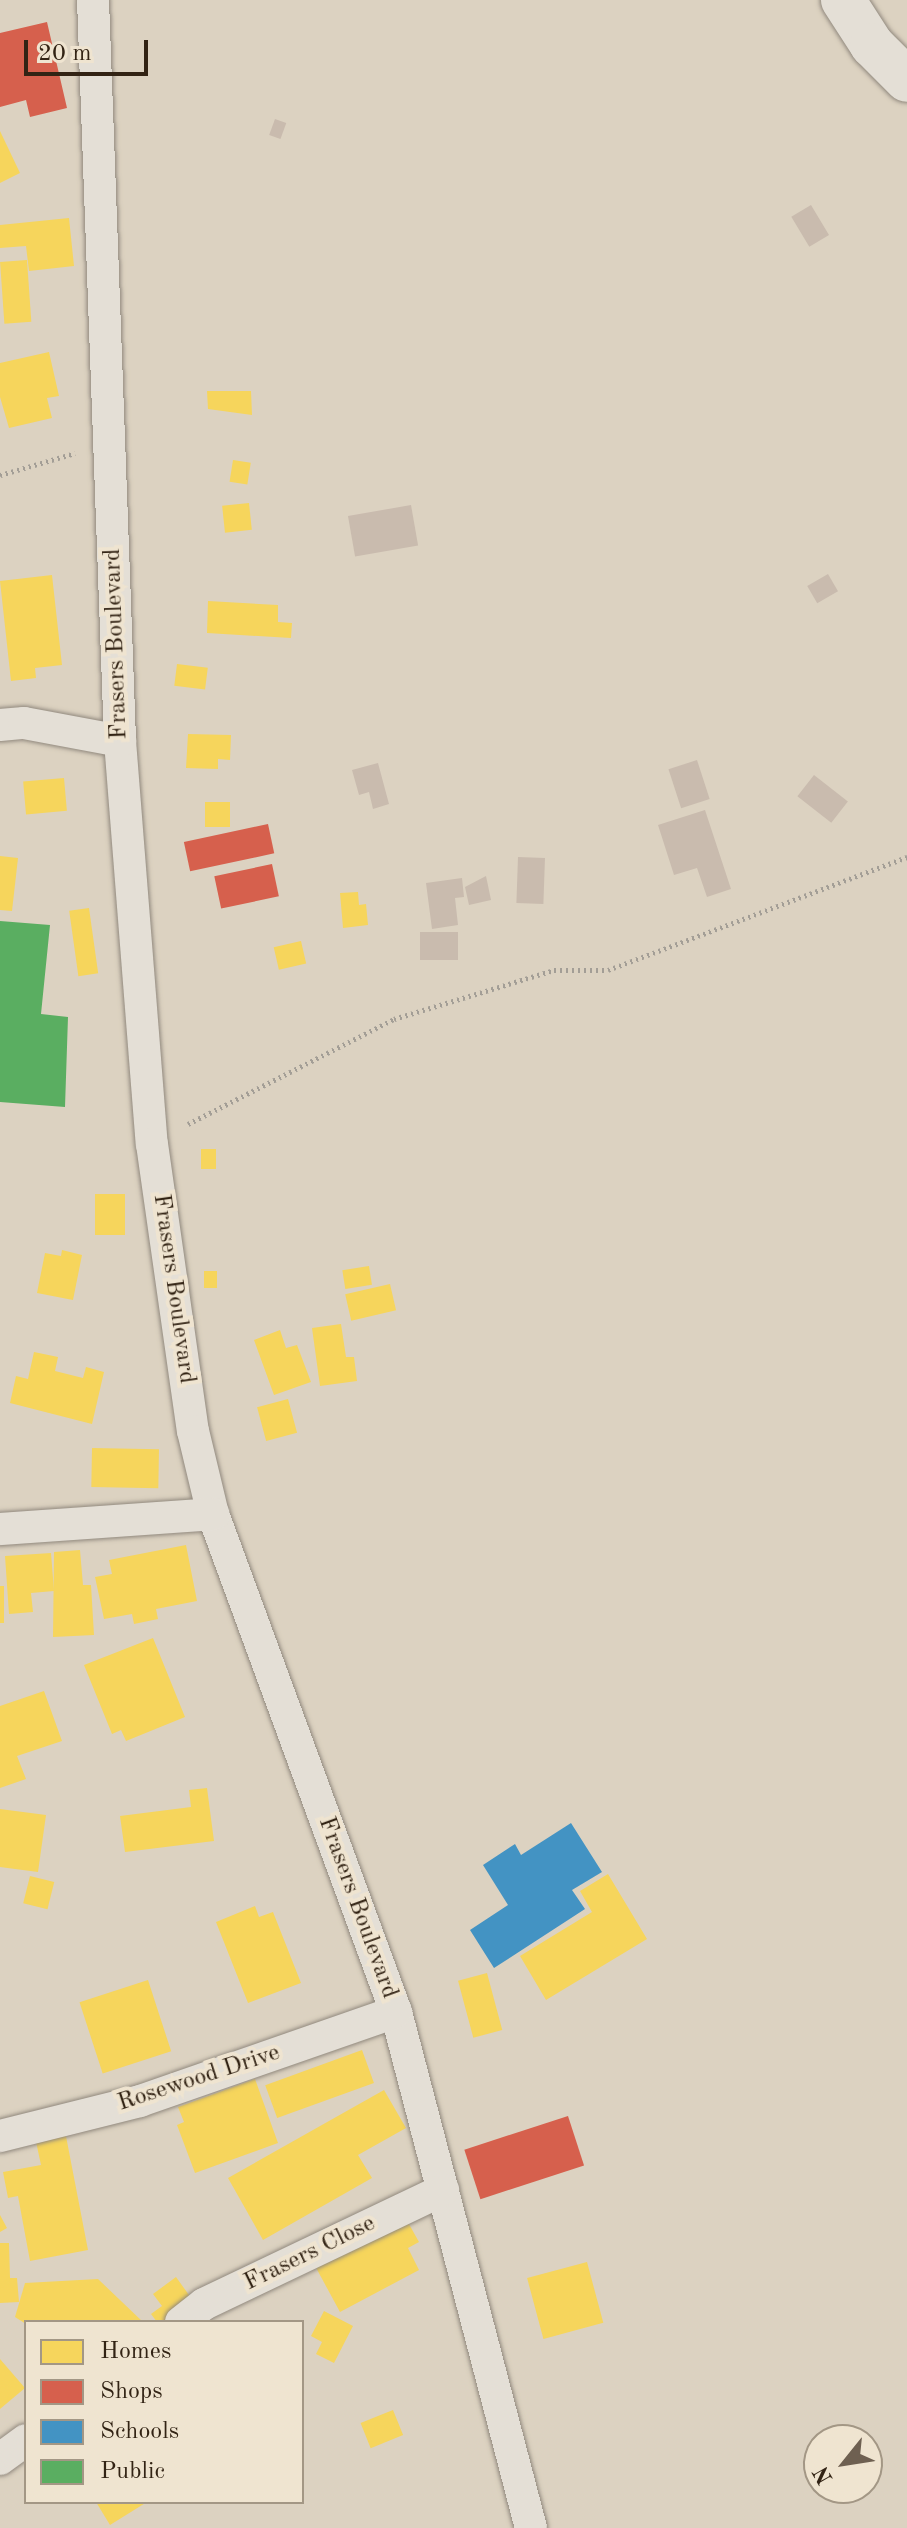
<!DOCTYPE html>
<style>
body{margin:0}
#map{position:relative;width:907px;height:2528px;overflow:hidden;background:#dcd2c1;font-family:"Old Standard TT",serif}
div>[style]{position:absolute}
.homes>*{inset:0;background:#f6d55c;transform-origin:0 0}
.shops>*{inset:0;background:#d6604d;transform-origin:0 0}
.schools>*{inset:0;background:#4393c3}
.public>*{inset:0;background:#5aae61}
.building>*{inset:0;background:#c9bbae;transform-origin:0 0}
.path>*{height:5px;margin-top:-2.5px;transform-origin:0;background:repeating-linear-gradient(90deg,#a39e96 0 2px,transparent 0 6px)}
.roads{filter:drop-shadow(0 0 2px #91897e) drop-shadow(0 0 2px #91897e)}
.minor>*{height:32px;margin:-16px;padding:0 16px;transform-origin:16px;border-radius:16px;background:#e4dfd6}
.secondary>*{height:44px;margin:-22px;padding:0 22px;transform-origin:22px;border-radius:22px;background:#e4dfd6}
span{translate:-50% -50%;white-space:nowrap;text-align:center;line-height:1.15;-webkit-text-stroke:8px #efe4d0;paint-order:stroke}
.street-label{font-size:24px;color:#322314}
.legend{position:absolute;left:24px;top:2320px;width:280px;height:184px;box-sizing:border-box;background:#efe4d0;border:2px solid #a39785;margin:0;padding:10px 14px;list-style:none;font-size:24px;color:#322314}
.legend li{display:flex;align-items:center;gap:16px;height:40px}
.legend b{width:40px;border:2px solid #a39785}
.north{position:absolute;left:803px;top:2424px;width:80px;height:80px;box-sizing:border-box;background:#efe4d0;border:2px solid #a39785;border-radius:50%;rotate:240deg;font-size:22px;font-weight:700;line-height:32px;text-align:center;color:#322314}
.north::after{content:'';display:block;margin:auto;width:28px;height:36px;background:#6e6051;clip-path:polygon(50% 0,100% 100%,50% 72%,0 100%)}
.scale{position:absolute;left:24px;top:40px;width:124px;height:36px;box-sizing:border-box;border:4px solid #322314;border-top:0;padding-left:10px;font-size:24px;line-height:28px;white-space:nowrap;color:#322314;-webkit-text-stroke:6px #efe4d0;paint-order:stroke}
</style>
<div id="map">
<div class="homes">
<div style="clip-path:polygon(0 131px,20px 173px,0 183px)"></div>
<div style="clip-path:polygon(69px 218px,74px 266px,29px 271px,26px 246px,0 248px,0 225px)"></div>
<div style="left:27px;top:260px;width:62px;height:27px;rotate:86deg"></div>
<div style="clip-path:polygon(49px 352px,59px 396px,47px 398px,52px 418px,9px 428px,0 397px,0 363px)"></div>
<div style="clip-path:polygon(207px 391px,251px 391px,252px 415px,208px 409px)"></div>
<div style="left:233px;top:460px;width:18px;height:22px;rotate:9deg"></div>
<div style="left:249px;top:503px;width:27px;height:27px;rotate:84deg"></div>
<div style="clip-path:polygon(52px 575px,62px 665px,35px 668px,36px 678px,11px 681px,0 581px)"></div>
<div style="clip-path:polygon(208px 601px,278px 605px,278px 622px,292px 623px,291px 638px,207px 633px)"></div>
<div style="left:177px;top:664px;width:31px;height:22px;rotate:7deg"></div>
<div style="clip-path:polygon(188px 734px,231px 735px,230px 760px,218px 759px,218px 769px,186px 768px)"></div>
<div style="left:64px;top:778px;width:33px;height:41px;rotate:85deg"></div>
<div style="left:205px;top:802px;width:25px;height:25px"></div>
<div style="clip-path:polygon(0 856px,18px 858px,12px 911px,0 910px)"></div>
<div style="clip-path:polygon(358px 892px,359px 905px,366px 904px,368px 925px,343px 928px,340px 893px)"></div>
<div style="left:89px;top:908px;width:66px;height:20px;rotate:82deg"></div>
<div style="left:301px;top:941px;width:23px;height:28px;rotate:77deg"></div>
<div style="left:201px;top:1149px;width:15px;height:20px"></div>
<div style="left:95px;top:1194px;width:30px;height:41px"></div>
<div style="clip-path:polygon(62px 1250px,82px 1255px,73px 1300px,37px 1293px,45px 1253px,61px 1256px)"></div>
<div style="left:369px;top:1266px;width:19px;height:27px;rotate:81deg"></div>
<div style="left:204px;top:1271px;width:13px;height:17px"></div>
<div style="left:390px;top:1284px;width:27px;height:46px;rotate:77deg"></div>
<div style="clip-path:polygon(341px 1324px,346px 1357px,354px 1357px,357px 1381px,320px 1386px,312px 1328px)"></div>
<div style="clip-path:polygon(280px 1330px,286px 1348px,297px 1345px,311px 1382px,274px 1395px,254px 1340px)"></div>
<div style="clip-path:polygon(34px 1352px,58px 1357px,55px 1371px,83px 1378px,86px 1367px,104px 1372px,92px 1424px,10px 1403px,16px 1376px,28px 1379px)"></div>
<div style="left:288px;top:1399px;width:35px;height:32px;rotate:75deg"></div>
<div style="left:92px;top:1448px;width:67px;height:39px;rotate:1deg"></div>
<div style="clip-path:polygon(186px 1545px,197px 1601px,156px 1609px,158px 1619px,134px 1624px,132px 1614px,104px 1619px,95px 1577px,112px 1574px,109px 1560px)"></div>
<div style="clip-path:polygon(80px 1550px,83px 1585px,91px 1585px,94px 1635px,53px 1637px,54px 1552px)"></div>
<div style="clip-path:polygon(51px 1553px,54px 1591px,31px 1593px,33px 1612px,9px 1614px,5px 1556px)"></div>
<div style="left:0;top:1586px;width:4px;height:37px"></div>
<div style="clip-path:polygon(153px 1638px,185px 1717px,126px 1741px,121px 1730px,112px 1734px,84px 1665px)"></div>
<div style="clip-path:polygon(44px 1691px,62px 1741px,17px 1756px,26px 1779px,0 1788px,0 1706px)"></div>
<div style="clip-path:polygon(207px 1788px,214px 1841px,125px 1852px,120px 1816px,191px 1807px,189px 1790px)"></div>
<div style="clip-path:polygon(0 1809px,46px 1815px,38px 1872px,0 1867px)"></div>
<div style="clip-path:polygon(608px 1874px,647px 1939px,546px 2000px,520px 1956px,592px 1912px,580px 1891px)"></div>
<div style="left:30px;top:1876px;width:25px;height:28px;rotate:14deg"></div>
<div style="clip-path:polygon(255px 1906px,259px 1917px,273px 1912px,301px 1983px,248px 2003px,216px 1922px)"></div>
<div style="left:487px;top:1973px;width:59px;height:30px;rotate:75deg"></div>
<div style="left:148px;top:1980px;width:75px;height:72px;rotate:72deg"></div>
<div style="left:362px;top:2050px;width:35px;height:103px;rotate:70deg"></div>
<div style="clip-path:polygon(255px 2079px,278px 2143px,195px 2173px,177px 2125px,184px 2122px,178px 2107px)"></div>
<div style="clip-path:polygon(384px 2090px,406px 2128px,358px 2155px,372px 2178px,263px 2240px,228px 2178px)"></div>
<div style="clip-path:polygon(65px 2131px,88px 2250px,30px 2261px,18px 2196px,8px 2198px,3px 2172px,41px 2165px,35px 2137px)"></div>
<div style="clip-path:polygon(0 2215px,7px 2228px,0 2232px)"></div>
<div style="clip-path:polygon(405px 2217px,419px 2242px,408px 2248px,419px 2270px,340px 2312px,314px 2264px)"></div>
<div style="clip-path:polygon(0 2243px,9px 2243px,10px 2278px,17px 2278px,19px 2302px,0 2303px)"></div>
<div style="left:587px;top:2262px;width:63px;height:62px;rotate:75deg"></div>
<div style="clip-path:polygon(176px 2277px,194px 2302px,167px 2322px,157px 2322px,151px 2314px,162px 2306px,153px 2294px)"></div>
<div style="clip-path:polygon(98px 2279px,143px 2322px,26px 2324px,15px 2317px,25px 2283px)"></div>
<div style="clip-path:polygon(324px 2311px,353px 2326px,334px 2363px,316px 2354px,322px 2342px,311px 2336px)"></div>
<div style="clip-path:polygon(0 2359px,25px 2388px,0 2409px)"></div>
<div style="left:393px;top:2410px;width:27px;height:35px;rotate:68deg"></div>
<div style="clip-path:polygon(96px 2502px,147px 2502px,110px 2525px)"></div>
</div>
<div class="shops">
<div style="clip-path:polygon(47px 22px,67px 108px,30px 117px,26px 100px,0 107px,0 33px)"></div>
<div style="left:268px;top:824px;width:30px;height:86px;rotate:78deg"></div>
<div style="left:272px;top:864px;width:33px;height:59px;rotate:78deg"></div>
<div style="left:568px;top:2116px;width:52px;height:109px;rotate:72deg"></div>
</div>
<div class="schools">
<div style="clip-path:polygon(571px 1823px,602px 1872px,572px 1890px,585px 1909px,494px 1968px,470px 1930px,508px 1905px,483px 1865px,515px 1844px,521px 1855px)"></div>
</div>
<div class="public">
<div style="clip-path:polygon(0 921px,50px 925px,41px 1014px,68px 1017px,65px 1107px,0 1102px)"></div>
</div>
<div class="building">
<div style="left:275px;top:119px;width:12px;height:17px;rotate:20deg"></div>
<div style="left:811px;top:205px;width:35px;height:23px;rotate:59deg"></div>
<div style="left:411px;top:505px;width:41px;height:64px;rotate:80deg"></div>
<div style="left:828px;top:574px;width:20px;height:24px;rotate:60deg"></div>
<div style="left:697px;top:760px;width:41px;height:30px;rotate:72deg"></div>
<div style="clip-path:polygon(378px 763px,389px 804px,373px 809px,369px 792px,359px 795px,352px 770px)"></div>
<div style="left:814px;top:775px;width:43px;height:27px;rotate:38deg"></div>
<div style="clip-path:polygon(705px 810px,731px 889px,707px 897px,697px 868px,674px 875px,658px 825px)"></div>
<div style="left:518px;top:857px;width:27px;height:46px;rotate:2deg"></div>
<div style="clip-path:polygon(486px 876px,491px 900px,469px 905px,465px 887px)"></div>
<div style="clip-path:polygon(462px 878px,464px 897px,455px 898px,458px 925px,432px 929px,426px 883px)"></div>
<div style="left:420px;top:932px;width:38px;height:28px"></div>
</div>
<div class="path">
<div style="left:0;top:475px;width:78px;rotate:-16.3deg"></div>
<div style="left:188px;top:1124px;width:231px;rotate:-27deg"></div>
<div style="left:394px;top:1019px;width:167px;rotate:-17deg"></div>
<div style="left:554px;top:970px;width:54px"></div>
<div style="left:608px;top:970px;width:320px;rotate:-20.7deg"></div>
</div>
<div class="roads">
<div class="minor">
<div style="left:93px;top:0;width:741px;rotate:87.91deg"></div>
<div style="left:120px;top:741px;width:404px;rotate:85.5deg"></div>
<div style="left:152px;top:1144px;width:290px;rotate:81.9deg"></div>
<div style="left:193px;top:1431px;width:85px;rotate:76.5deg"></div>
<div style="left:213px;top:1514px;width:531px;rotate:69.82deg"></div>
<div style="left:396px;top:2012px;width:533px;rotate:75.34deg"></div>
<div style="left:0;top:725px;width:24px;rotate:-5deg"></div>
<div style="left:24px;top:723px;width:98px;rotate:10.6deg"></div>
<div style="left:0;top:1529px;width:214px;rotate:-4deg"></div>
<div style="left:0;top:2136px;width:144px;rotate:-14deg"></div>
<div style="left:140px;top:2101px;width:271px;rotate:-19.2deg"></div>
<div style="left:181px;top:2322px;width:29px;rotate:-38deg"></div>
<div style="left:204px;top:2304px;width:265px;rotate:-25.5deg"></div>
<div style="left:0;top:2459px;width:32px;rotate:-36deg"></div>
</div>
<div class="secondary">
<div style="left:843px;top:0;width:54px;rotate:57.2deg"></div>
<div style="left:872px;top:45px;width:49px;rotate:45deg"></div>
</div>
</div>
<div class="street-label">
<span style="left:117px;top:644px;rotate:-92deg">Frasers Boulevard</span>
<span style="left:173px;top:1289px;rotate:82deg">Frasers Boulevard</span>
<span style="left:357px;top:1908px;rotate:70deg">Frasers Boulevard</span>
<span style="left:199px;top:2079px;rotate:-18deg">Rosewood Drive</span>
<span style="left:310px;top:2254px;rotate:-26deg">Frasers Close</span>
</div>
<ul class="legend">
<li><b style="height:22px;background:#f6d55c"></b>Homes</li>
<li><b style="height:22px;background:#d6604d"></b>Shops</li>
<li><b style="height:22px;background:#4393c3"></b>Schools</li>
<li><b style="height:22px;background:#5aae61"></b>Public</li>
</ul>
<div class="north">N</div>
<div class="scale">20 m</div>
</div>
